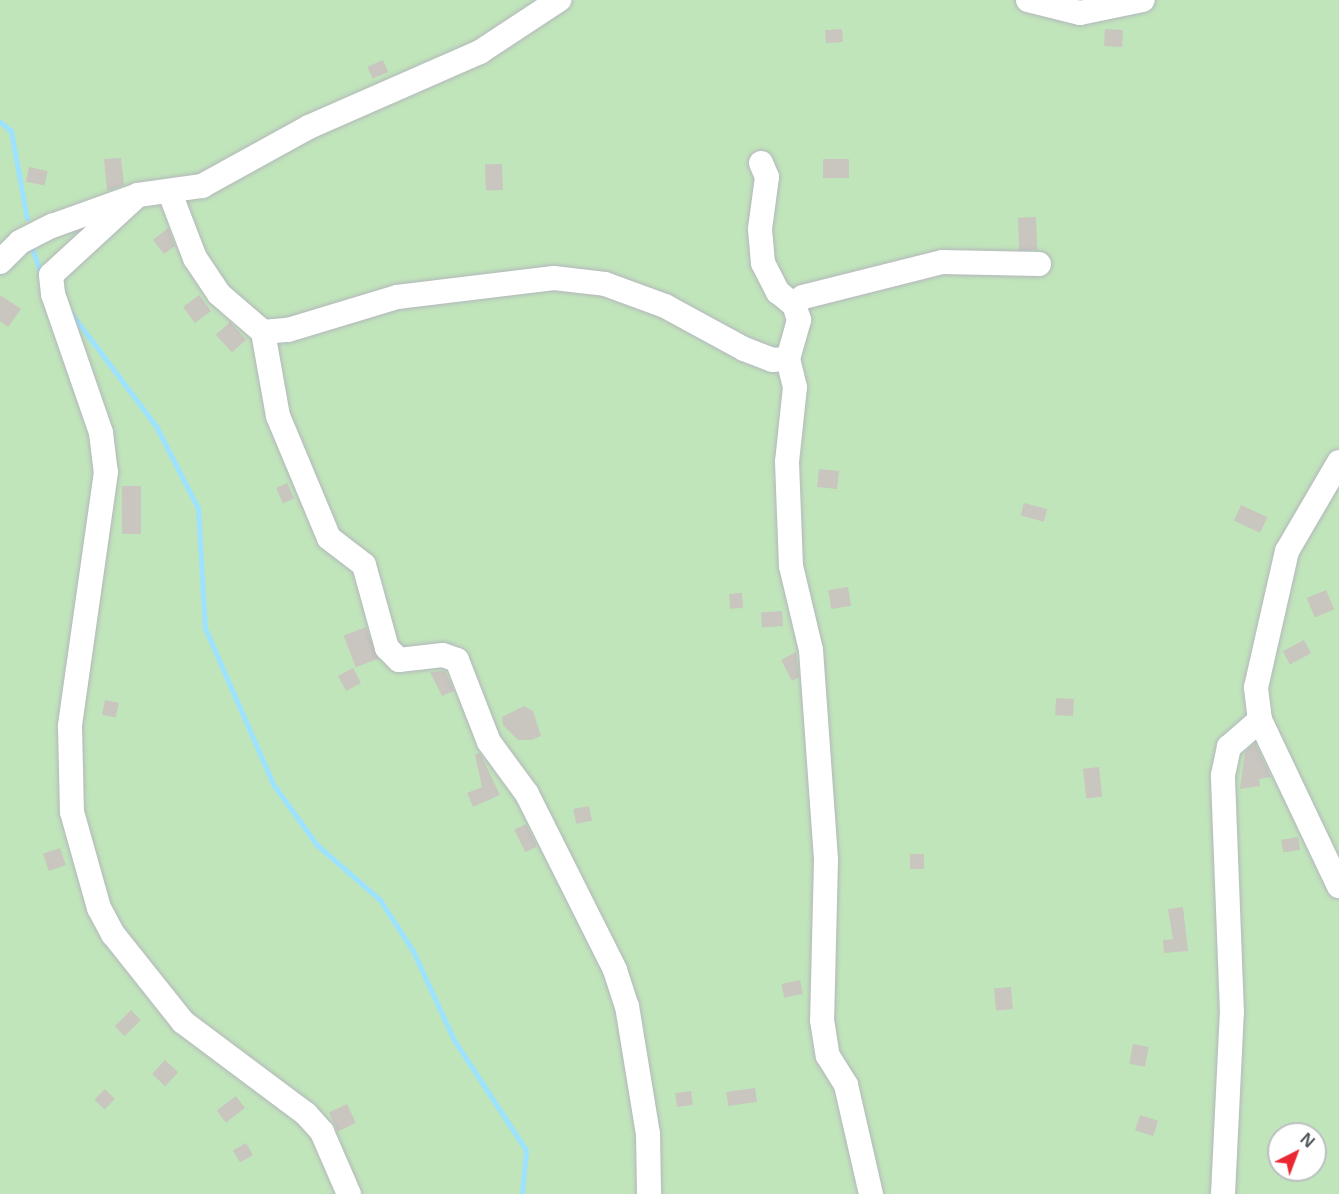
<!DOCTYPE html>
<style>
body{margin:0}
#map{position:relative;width:1339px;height:1194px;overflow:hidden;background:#ece8e0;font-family:"Open Sans",sans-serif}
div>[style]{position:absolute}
.green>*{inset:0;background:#c1e5bb}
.stream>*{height:5px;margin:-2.5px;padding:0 2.5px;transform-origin:2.5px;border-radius:2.5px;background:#9de2ff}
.building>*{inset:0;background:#c9c5bf;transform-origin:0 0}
.roads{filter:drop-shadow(0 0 2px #b3b7bb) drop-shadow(0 0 2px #b3b7bb)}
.minor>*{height:24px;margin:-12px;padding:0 12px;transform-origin:12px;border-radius:12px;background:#fff}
span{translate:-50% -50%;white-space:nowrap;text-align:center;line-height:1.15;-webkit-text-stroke:6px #fff;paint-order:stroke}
.north{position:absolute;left:1267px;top:1122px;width:60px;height:60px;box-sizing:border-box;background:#fff;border:2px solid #bdbfc0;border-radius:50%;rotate:42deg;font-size:16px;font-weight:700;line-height:24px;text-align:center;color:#595e61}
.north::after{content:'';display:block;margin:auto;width:21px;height:27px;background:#ea2833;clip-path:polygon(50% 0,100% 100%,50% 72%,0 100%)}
</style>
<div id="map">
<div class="green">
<div style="clip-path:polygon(evenodd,0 0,1339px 0,1339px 1194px,0 1194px,0 0,1279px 1134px,1315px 1134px,1315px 1170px,1279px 1170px,1279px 1134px)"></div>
</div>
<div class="stream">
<div style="left:0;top:122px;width:14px;rotate:39deg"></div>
<div style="left:11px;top:131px;width:89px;rotate:79.7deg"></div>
<div style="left:31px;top:245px;width:34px;rotate:71deg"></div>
<div style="left:68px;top:309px;width:146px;rotate:53.1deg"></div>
<div style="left:156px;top:426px;width:92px;rotate:62.9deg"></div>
<div style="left:198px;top:508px;width:120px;rotate:86.7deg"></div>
<div style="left:205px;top:628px;width:170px;rotate:66.4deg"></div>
<div style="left:273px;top:784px;width:75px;rotate:54.2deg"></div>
<div style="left:317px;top:845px;width:84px;rotate:41.1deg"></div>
<div style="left:380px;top:900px;width:61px;rotate:57.1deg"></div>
<div style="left:413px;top:951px;width:98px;rotate:65.3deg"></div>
<div style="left:454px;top:1040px;width:131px;rotate:56.8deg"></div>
<div style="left:526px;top:1150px;width:44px;rotate:95.2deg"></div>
</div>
<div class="building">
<div style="left:842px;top:29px;width:13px;height:17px;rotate:86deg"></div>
<div style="left:1105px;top:29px;width:18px;height:17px;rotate:3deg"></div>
<div style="left:383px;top:60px;width:13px;height:17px;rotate:67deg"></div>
<div style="clip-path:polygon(121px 158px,124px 185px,107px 191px,104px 159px)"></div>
<div style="left:849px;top:159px;width:19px;height:26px;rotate:90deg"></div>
<div style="left:502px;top:164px;width:26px;height:17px;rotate:88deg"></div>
<div style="left:29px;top:167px;width:19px;height:15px;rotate:12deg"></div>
<div style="left:1036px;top:217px;width:33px;height:18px;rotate:88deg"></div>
<div style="clip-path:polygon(168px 228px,175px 246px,164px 254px,153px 240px)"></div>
<div style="clip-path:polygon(0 295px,21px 309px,8px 327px,0 321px)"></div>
<div style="left:199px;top:295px;width:20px;height:20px;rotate:53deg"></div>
<div style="left:230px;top:322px;width:24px;height:19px;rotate:48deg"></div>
<div style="left:819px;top:469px;width:20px;height:18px;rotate:6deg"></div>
<div style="left:287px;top:483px;width:17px;height:12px;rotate:66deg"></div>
<div style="left:122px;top:486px;width:19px;height:48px"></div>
<div style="left:1024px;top:503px;width:24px;height:13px;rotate:15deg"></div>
<div style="left:1241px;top:505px;width:29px;height:17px;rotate:25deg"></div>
<div style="left:848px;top:587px;width:19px;height:20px;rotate:81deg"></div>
<div style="left:1326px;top:590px;width:21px;height:21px;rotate:67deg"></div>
<div style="left:742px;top:593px;width:15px;height:13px;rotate:86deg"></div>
<div style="left:782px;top:611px;width:15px;height:21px;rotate:86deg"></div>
<div style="left:366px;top:627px;width:34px;height:24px;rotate:69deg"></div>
<div style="left:1304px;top:640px;width:15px;height:24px;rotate:62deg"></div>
<div style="clip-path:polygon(796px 652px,799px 677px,792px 681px,781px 660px)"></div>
<div style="left:353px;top:668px;width:17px;height:17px;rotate:62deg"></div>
<div style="clip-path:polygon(445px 671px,454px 691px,442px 696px,430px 672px)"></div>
<div style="left:1056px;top:698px;width:18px;height:17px;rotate:3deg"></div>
<div style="left:105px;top:700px;width:14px;height:15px;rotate:12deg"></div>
<div style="clip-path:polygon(524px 706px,533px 711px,541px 736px,531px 740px,518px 740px,503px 725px,502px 717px)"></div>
<div style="clip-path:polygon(1255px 743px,1271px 777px,1259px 779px,1260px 786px,1240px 789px,1245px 752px)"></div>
<div style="clip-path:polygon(480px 753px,500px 795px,473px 807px,467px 793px,482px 787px,475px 755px)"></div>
<div style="left:1099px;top:767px;width:30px;height:16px;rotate:84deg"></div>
<div style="left:589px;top:806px;width:15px;height:16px;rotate:79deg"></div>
<div style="left:526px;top:824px;width:25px;height:13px;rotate:64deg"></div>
<div style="left:1298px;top:837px;width:13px;height:17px;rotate:81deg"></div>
<div style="left:60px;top:848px;width:18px;height:18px;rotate:71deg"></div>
<div style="left:910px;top:854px;width:14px;height:15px"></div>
<div style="clip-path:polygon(1183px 907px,1188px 951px,1164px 953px,1163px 940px,1173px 939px,1168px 909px)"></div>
<div style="left:800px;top:980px;width:14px;height:19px;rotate:78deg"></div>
<div style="left:1011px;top:987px;width:22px;height:17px;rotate:85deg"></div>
<div style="left:131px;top:1010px;width:14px;height:23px;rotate:45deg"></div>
<div style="left:1133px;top:1044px;width:16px;height:20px;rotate:11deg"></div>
<div style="left:165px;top:1060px;width:18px;height:19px;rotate:43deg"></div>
<div style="left:755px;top:1088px;width:14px;height:29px;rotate:82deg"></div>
<div style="left:105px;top:1089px;width:14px;height:15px;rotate:45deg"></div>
<div style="left:691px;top:1091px;width:14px;height:16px;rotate:82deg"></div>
<div style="left:236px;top:1096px;width:15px;height:24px;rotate:53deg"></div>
<div style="left:347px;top:1104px;width:21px;height:20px;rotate:65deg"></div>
<div style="left:1140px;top:1115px;width:19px;height:16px;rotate:18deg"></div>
<div style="left:246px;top:1143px;width:14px;height:15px;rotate:60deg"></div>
</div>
<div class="roads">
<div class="minor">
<div style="left:1028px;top:0;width:54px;rotate:14deg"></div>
<div style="left:1080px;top:13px;width:64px;rotate:-11.7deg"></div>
<div style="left:761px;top:163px;width:15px;rotate:67deg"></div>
<div style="left:767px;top:177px;width:52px;rotate:97.7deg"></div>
<div style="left:760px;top:229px;width:34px;rotate:85deg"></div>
<div style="left:763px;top:263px;width:33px;rotate:63deg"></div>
<div style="left:778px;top:292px;width:21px;rotate:39deg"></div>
<div style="left:170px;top:193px;width:70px;rotate:69deg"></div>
<div style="left:195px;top:258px;width:43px;rotate:56.3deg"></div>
<div style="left:219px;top:294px;width:58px;rotate:40.8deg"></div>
<div style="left:263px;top:332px;width:85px;rotate:79.9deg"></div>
<div style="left:278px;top:416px;width:132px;rotate:67.3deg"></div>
<div style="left:329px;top:538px;width:44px;rotate:37.6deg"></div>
<div style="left:364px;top:565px;width:86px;rotate:74.5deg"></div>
<div style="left:387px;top:648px;width:17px;rotate:45deg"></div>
<div style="left:399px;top:660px;width:44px;rotate:-6.5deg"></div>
<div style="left:443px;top:655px;width:15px;rotate:20deg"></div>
<div style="left:457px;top:660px;width:88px;rotate:68.7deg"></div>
<div style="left:489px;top:742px;width:64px;rotate:53.8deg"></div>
<div style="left:527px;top:794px;width:197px;rotate:63.4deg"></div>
<div style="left:615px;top:970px;width:38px;rotate:72deg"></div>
<div style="left:627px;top:1006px;width:130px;rotate:80.7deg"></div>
<div style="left:648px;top:1134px;width:60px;rotate:89deg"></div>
<div style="left:138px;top:195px;width:118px;rotate:137.4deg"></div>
<div style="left:51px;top:275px;width:19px;rotate:84deg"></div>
<div style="left:53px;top:294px;width:147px;rotate:70.9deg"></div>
<div style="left:101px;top:433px;width:39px;rotate:83deg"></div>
<div style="left:106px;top:472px;width:257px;rotate:98.1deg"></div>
<div style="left:70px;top:726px;width:86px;rotate:88.7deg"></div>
<div style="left:72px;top:812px;width:100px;rotate:74.3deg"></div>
<div style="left:99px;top:908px;width:30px;rotate:62deg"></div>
<div style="left:113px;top:934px;width:112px;rotate:51.5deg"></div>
<div style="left:183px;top:1022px;width:154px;rotate:36.8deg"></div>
<div style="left:306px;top:1114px;width:24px;rotate:48deg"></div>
<div style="left:322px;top:1132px;width:68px;rotate:66.5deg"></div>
<div style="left:0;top:262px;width:28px;rotate:-45deg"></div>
<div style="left:20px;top:242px;width:36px;rotate:-27deg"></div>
<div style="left:52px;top:226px;width:91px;rotate:-19.8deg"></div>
<div style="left:138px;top:195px;width:65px;rotate:-8deg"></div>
<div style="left:202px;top:186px;width:122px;rotate:-28.9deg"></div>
<div style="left:309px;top:127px;width:187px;rotate:-23.7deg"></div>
<div style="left:480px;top:52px;width:95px;rotate:-33.4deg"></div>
<div style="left:263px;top:332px;width:25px;rotate:-5deg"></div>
<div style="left:288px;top:330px;width:114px;rotate:-16.8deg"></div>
<div style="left:397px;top:297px;width:158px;rotate:-6.9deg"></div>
<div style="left:554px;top:278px;width:51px;rotate:6.7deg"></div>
<div style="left:605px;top:284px;width:64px;rotate:20.1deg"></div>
<div style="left:665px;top:306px;width:90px;rotate:28.6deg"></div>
<div style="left:744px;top:349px;width:30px;rotate:21deg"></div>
<div style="left:772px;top:360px;width:16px;rotate:-4deg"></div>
<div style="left:788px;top:359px;width:41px;rotate:-74.2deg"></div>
<div style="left:799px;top:320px;width:16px;rotate:-108deg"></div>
<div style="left:794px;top:305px;width:12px;rotate:-42deg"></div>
<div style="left:803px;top:297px;width:143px;rotate:-14.1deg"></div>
<div style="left:942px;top:262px;width:97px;rotate:1.2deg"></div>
<div style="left:788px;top:359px;width:29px;rotate:76deg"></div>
<div style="left:795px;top:387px;width:75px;rotate:96.1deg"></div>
<div style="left:787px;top:462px;width:104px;rotate:87.8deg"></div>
<div style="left:791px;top:566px;width:86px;rotate:76.6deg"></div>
<div style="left:811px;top:650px;width:211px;rotate:85.9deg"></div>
<div style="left:826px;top:860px;width:160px;rotate:91.4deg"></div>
<div style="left:822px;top:1020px;width:36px;rotate:81deg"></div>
<div style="left:828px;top:1056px;width:34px;rotate:58deg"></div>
<div style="left:846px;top:1085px;width:112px;rotate:77.1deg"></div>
<div style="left:1339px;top:462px;width:103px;rotate:120.3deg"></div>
<div style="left:1287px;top:551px;width:140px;rotate:102.8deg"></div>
<div style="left:1256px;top:688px;width:32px;rotate:83deg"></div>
<div style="left:1260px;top:720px;width:184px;rotate:64.6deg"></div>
<div style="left:1223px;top:1194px;width:181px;rotate:-87.2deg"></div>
<div style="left:1232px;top:1013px;width:238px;rotate:-92.2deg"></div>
<div style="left:1223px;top:775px;width:29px;rotate:-78deg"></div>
<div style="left:1229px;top:747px;width:41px;rotate:-41.1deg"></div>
</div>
</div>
<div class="north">N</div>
</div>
